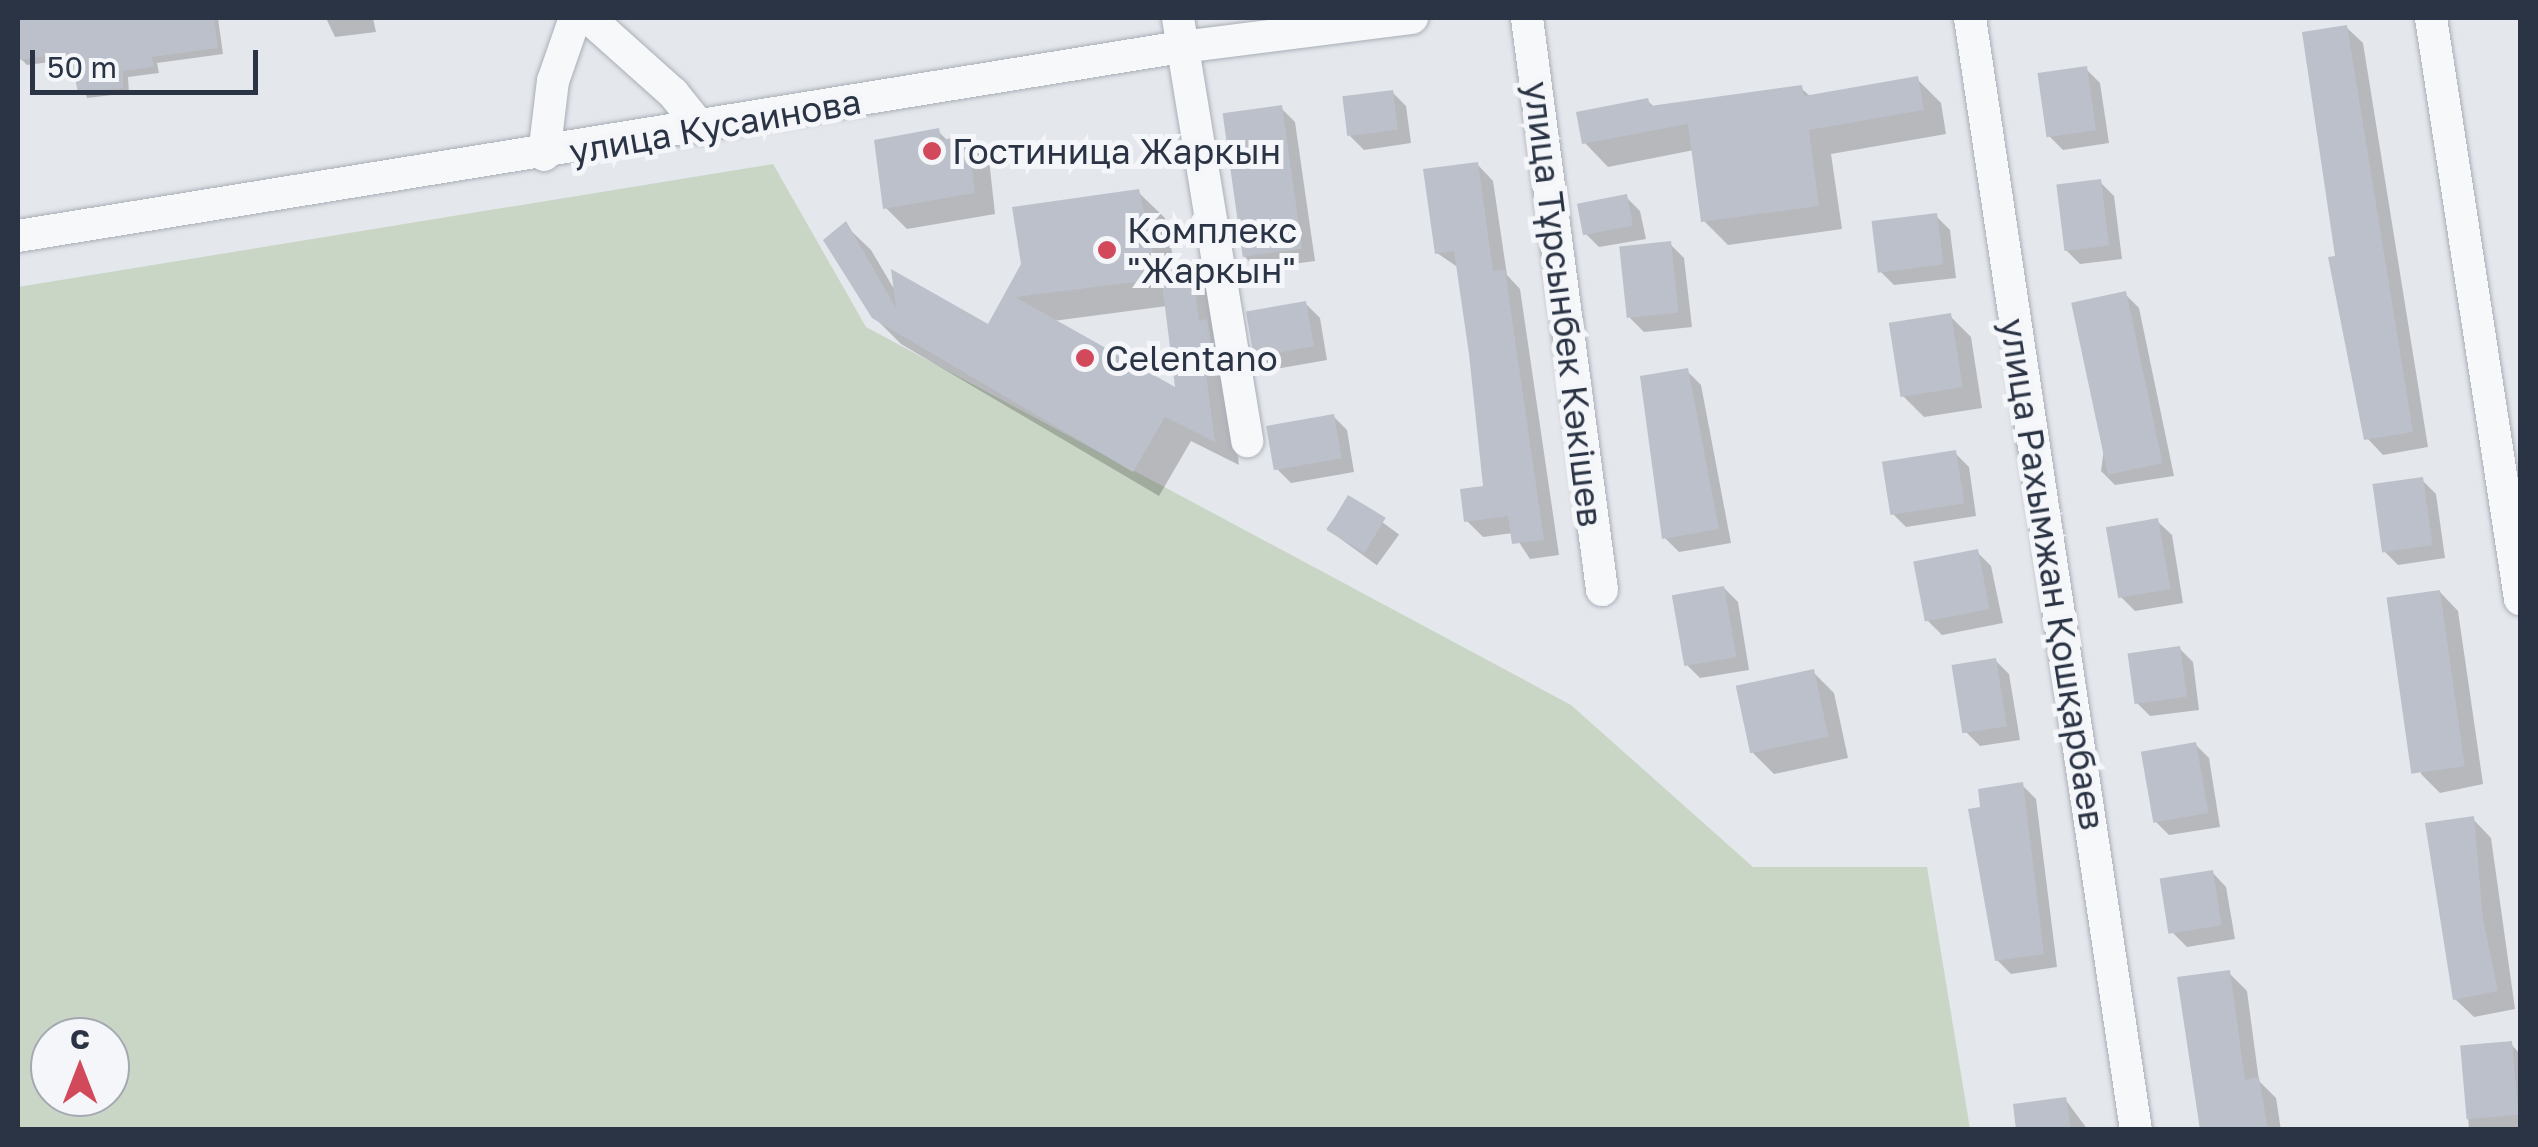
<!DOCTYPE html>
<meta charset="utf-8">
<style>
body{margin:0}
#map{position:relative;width:2538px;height:1147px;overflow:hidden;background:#e4e7ec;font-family:"Golos Text",sans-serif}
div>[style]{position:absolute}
.green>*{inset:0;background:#c9d6c5}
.shadow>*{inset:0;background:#0003;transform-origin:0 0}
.building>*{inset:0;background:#bbc0ca;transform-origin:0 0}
.roads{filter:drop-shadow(0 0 2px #a9aeb7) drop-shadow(0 0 2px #a9aeb7)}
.street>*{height:32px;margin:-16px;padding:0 16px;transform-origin:16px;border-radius:16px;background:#f7f8fa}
.dots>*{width:28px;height:28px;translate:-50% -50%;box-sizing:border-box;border:5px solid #f4f6f9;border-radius:50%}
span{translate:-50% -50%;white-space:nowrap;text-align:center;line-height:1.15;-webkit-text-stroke:10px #f4f6f9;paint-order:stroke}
.street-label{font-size:35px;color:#2b3445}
.poi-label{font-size:35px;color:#2b3445}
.left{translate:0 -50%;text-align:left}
.frame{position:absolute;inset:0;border:20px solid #2b3445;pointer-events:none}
.north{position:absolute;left:30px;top:1017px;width:100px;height:100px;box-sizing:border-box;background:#f4f6f9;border:2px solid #a4a8b1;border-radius:50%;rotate:0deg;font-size:28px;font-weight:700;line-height:40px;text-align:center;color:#2b3445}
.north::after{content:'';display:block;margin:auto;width:35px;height:45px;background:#d1495b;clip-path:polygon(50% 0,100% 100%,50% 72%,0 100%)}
.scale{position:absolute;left:30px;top:50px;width:228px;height:45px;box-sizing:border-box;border:5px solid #2b3445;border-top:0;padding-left:12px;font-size:30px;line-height:35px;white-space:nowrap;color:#2b3445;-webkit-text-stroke:8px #f4f6f9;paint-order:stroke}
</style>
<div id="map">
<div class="green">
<div style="clip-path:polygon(evenodd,773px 164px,866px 327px,1571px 705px,1753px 867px,1927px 867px,1970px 1129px,18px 1129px,18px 287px,773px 164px,50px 1037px,110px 1037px,110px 1097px,50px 1097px,50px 1037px)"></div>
</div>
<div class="shadow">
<div style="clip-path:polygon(18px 18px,218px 18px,223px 54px,157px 63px,159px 73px,128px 77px,129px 93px,87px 98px,74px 59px,27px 65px,20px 58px)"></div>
<div style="clip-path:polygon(326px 18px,373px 18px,376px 32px,335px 37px)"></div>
<div style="clip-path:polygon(2346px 27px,2363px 43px,2428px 447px,2383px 455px,2367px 438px)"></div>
<div style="clip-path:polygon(2086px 69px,2100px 83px,2109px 143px,2063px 150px,2049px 136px)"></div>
<div style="clip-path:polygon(1917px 79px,1941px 103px,1946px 134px,1831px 154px,1842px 229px,1728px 245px,1704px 221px,1694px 150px,1608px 167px,1584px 142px,1648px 101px,1655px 108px,1801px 88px,1811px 97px)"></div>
<div style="clip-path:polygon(1392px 92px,1406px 106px,1411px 143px,1364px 150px,1350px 136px)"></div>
<div style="clip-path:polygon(1281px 108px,1295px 122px,1315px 261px,1257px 269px,1243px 255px)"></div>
<div style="clip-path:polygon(938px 131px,949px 142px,968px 138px,989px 159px,995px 214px,907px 229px,885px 207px)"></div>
<div style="clip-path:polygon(1477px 164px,1493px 181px,1507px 275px,1520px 289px,1559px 555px,1530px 559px,1513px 533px,1483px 537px,1467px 521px,1486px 488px,1459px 268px,1437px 253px)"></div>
<div style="clip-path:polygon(2100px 182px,2114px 196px,2122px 259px,2080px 264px,2066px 250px)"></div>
<div style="clip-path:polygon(evenodd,1138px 192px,1165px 218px,1175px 266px,1191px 263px,1217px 289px,1239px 465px,1191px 441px,1159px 496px,901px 344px,874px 317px,845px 225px,871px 250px,897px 294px,989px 328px,1023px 265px,1138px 192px,1167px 306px,1178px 391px,1053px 321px,1167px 306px)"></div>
<div style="clip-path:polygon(1626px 197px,1640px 211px,1646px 239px,1599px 247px,1585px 233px)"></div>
<div style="clip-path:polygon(1936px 216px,1950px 230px,1956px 278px,1894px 285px,1880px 271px)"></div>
<div style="clip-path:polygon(1670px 244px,1684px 258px,1692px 327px,1644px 332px,1630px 318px)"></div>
<div style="clip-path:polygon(2125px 294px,2139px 308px,2174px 476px,2115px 485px,2101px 471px)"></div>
<div style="clip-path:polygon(1306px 304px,1320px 318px,1327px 360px,1270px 370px,1256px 356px)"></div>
<div style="clip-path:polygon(1950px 316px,1971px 337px,1982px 408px,1924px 417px,1903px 396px)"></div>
<div style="clip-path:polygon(1687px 371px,1701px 385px,1731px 543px,1679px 552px,1665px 538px)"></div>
<div style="clip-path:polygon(1333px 416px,1347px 430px,1354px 472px,1291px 483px,1277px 469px)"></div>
<div style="clip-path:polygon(1955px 453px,1969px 467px,1976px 516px,1906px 527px,1892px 513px)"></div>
<div style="clip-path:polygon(2422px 480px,2436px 494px,2445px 558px,2398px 565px,2384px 551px)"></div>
<div style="left:1349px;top:498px;width:62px;height:38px;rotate:36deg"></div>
<div style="clip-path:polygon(2157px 521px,2172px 535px,2183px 603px,2135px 611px,2121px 597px)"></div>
<div style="clip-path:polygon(1977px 552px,1991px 566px,2003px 623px,1942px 635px,1928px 621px)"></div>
<div style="clip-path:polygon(1724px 588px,1738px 602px,1749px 670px,1700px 678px,1686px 664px)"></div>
<div style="clip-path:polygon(2440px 592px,2458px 611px,2483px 784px,2440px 793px,2421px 774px)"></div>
<div style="clip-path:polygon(2179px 648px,2193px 662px,2199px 710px,2150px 716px,2136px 702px)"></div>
<div style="clip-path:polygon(1995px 660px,2009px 674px,2020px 740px,1980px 746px,1966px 732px)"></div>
<div style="clip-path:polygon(1813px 672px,1834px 693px,1848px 758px,1774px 774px,1753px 753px)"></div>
<div style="clip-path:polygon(2195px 744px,2209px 758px,2220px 827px,2169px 835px,2155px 821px)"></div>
<div style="clip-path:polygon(2022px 785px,2036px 799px,2057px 967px,2011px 974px,1997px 960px)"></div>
<div style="clip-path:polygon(2473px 819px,2491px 838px,2515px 1009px,2474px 1017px,2455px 999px)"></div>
<div style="clip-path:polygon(2212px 872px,2226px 887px,2235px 939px,2187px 947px,2173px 933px)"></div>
<div style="clip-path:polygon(2229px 973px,2247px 991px,2259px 1081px,2276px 1098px,2281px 1130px,2203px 1130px)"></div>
<div style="clip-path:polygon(2511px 1044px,2520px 1054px,2520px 1130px,2469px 1130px,2463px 1048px)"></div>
<div style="clip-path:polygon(2065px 1099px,2088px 1130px,2019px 1130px)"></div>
</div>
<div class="building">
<div style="clip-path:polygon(18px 18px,214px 18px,218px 48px,152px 57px,154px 67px,123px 71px,123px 88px,78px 93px,70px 53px,18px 60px)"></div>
<div style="clip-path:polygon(2347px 25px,2413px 432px,2364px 440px,2328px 257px,2335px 256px,2302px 32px)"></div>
<div style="left:2087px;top:66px;width:65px;height:50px;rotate:82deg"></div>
<div style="clip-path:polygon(1918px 76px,1924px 110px,1809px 130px,1819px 206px,1701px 222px,1688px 124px,1582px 144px,1576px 112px,1648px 98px,1650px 106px,1802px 85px,1804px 96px)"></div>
<div style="left:1393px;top:90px;width:40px;height:51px;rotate:83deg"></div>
<div style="left:1282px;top:105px;width:145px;height:60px;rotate:82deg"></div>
<div style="clip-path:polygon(939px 128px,941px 140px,968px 135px,975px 193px,883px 209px,874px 140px)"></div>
<div style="clip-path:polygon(1478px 162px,1493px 271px,1505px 270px,1544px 540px,1512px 544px,1508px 516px,1464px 522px,1460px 489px,1483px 486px,1469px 354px,1454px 251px,1435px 254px,1423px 169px)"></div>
<div style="left:2101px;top:179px;width:67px;height:45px;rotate:83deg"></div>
<div style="clip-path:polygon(1139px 189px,1159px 279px,1015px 297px,1175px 387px,1160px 267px,1192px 260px,1199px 321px,1207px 319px,1214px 364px,1205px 366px,1215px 442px,1165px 417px,1133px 472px,872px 318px,823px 240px,846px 221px,896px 308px,891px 269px,988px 324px,1021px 264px,1012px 207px)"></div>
<div style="left:1627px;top:194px;width:32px;height:51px;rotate:79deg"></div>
<div style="left:1937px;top:213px;width:52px;height:66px;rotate:83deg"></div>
<div style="left:1671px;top:241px;width:72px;height:52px;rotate:84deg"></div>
<div style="left:2126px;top:291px;width:176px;height:56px;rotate:78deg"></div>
<div style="left:1306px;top:301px;width:46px;height:61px;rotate:80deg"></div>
<div style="left:1951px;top:313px;width:75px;height:63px;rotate:81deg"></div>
<div style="clip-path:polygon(1688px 368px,1719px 529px,1662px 539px,1640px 376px)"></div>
<div style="left:1334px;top:414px;width:45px;height:69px;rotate:80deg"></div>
<div style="left:1956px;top:450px;width:54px;height:75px;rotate:81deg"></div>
<div style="left:2423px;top:477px;width:69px;height:51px;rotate:82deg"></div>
<div style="left:1348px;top:495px;width:44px;height:41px;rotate:31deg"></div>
<div style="left:2158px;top:518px;width:72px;height:53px;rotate:80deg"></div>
<div style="left:1978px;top:549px;width:61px;height:66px;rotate:79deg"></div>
<div style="left:1724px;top:586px;width:72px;height:53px;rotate:80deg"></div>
<div style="left:2440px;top:590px;width:178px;height:54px;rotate:82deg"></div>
<div style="left:2180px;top:646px;width:51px;height:53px;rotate:82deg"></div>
<div style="left:1996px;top:658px;width:69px;height:45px;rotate:81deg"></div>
<div style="left:1814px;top:669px;width:69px;height:80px;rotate:78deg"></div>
<div style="left:2196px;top:742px;width:72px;height:56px;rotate:80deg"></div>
<div style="clip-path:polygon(2023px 782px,2044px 954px,1995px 961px,1968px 809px,1980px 807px,1978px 789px)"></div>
<div style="clip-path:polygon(2474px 816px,2483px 919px,2498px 991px,2453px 1000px,2425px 823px)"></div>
<div style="left:2213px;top:870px;width:56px;height:54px;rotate:81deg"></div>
<div style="clip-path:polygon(2230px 970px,2245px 1080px,2259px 1077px,2268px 1130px,2200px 1130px,2177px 977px)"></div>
<div style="left:2512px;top:1041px;width:74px;height:52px;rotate:85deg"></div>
<div style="clip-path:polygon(2066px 1097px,2071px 1130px,2016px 1130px,2013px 1104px)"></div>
</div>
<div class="roads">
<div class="street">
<div style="left:589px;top:18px;width:113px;rotate:41.8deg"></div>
<div style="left:673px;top:93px;width:45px;rotate:51.3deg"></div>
<div style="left:1178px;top:18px;width:429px;rotate:80.7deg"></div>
<div style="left:1527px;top:18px;width:577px;rotate:82.53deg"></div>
<div style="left:1970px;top:18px;width:1124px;rotate:81.51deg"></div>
<div style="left:2431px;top:18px;width:588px;rotate:81.29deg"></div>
<div style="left:544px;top:155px;width:75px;rotate:-83.1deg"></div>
<div style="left:553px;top:81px;width:67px;rotate:-70.8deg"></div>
<div style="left:18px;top:236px;width:1178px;rotate:-9.23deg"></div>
<div style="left:1181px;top:47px;width:233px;rotate:-7.2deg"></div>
</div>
</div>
<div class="dots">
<div style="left:932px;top:151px;background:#d1495b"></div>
<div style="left:1107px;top:250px;background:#d1495b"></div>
<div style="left:1085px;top:358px;background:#d1495b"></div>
</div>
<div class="street-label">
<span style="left:715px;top:126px;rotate:-10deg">улица Кусаинова</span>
<span style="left:1564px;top:304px;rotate:83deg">улица Тұрсынбек Кәкішев</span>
<span style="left:2053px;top:574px;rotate:81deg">улица Рахымжан Қошқарбаев</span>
</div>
<div class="poi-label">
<span class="left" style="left:952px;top:151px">Гостиница Жаркын</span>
<span class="left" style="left:1127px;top:250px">Комплекс<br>"Жаркын"</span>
<span class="left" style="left:1105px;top:358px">Celentano</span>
</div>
<div class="frame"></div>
<div class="north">С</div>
<div class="scale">50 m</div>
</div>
